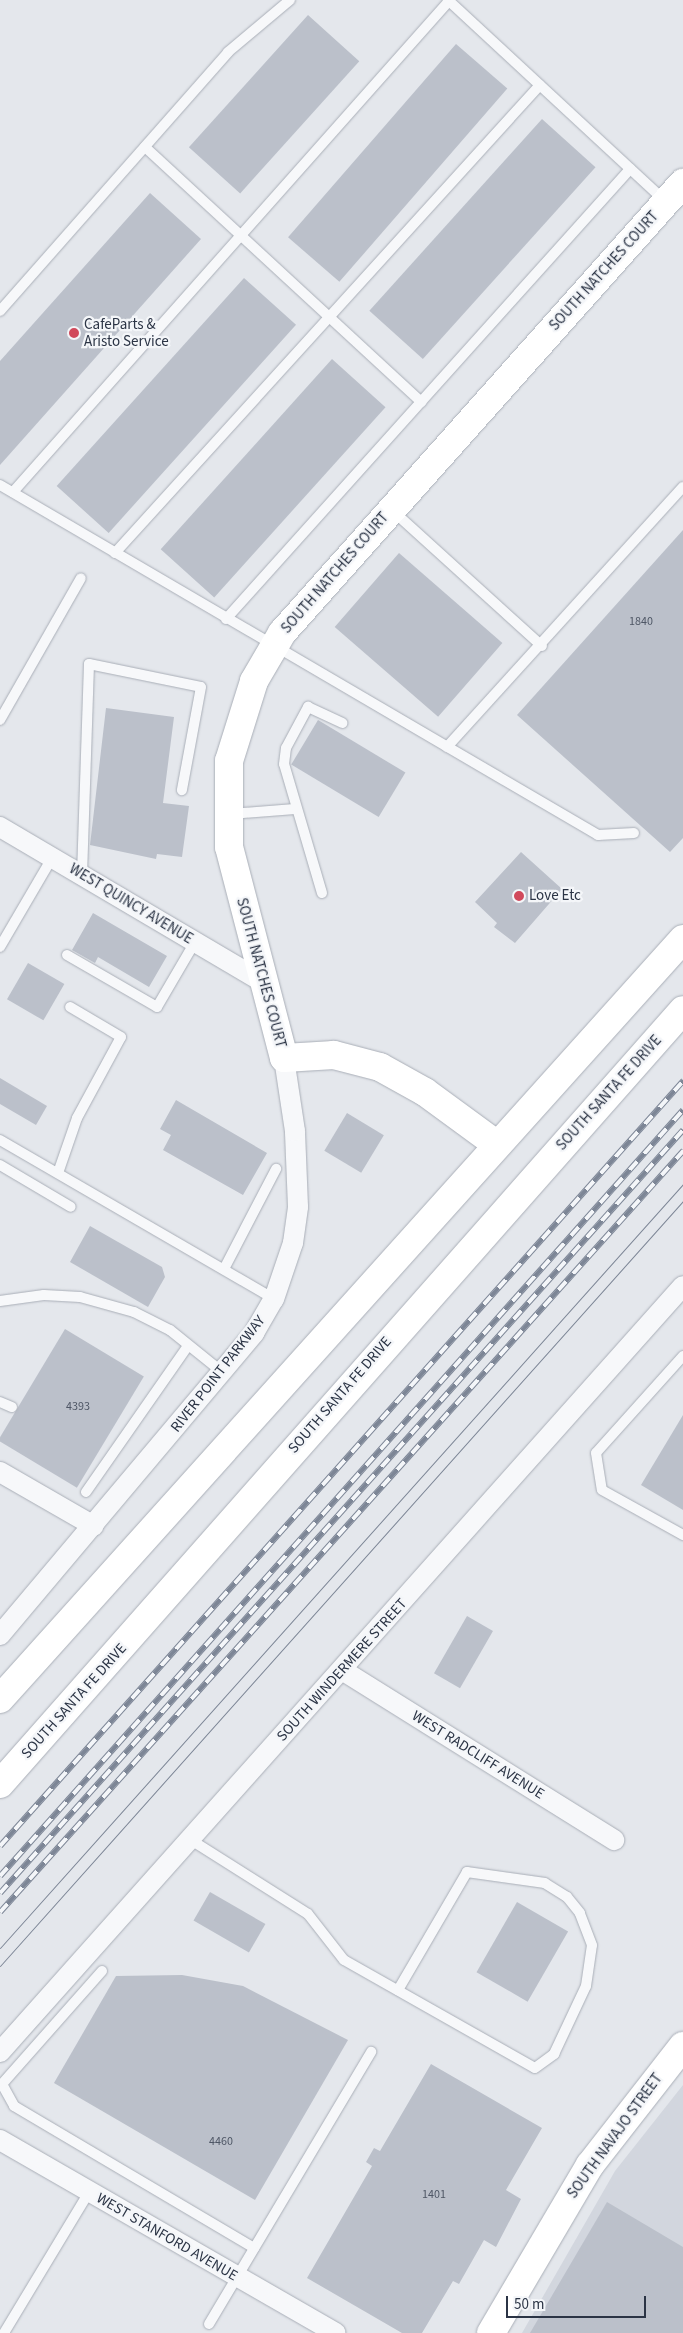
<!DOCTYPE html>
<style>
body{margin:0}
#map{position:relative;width:683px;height:2333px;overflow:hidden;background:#e4e7ec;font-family:"Source Sans 3",sans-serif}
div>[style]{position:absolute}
.built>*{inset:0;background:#d2d6de}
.building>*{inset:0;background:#bbc0ca;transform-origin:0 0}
.roads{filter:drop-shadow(0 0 1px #a9aeb7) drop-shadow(0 0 1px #a9aeb7)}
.lane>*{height:10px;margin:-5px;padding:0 5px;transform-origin:5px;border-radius:5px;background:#f7f8fa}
.street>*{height:20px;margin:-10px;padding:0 10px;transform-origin:10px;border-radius:10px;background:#f7f8fa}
.secondary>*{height:28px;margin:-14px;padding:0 14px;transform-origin:14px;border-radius:14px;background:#fff}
.highway>*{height:28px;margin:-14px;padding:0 14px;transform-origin:14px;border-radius:14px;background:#fff}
.tram>*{height:1px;margin:-0.5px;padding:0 0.5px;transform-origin:0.5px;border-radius:0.5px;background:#7d8696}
.rail>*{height:5.5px;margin-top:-2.75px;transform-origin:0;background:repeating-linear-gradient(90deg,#f4f6f9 0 11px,#7d8696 0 22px);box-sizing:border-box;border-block:1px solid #7d8696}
.dots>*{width:14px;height:14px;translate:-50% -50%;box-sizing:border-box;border:2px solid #f4f6f9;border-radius:50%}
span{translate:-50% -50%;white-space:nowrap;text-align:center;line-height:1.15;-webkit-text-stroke:4.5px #f4f6f9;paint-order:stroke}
.number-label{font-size:12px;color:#4f5766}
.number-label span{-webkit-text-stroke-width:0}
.street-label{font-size:15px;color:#2b3445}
.poi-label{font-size:15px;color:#2b3445}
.left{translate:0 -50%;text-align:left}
.scale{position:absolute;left:506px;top:2296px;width:140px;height:22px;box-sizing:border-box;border:2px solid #2b3445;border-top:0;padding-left:6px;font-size:15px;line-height:18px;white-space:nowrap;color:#2b3445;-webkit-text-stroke:4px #f4f6f9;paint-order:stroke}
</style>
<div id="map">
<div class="built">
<div style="clip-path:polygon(683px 2085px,683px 2333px,522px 2333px,615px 2171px)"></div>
</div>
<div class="building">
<div style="left:308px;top:15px;width:69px;height:178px;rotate:42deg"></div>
<div style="left:456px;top:44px;width:68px;height:256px;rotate:41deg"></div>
<div style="left:542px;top:119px;width:72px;height:258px;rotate:42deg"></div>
<div style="clip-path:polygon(150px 193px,201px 239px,0 465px,0 361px)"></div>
<div style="left:244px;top:278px;width:70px;height:280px;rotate:42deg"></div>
<div style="left:332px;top:359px;width:72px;height:256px;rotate:42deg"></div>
<div style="clip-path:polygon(683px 530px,683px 838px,670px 852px,517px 715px)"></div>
<div style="left:399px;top:553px;width:137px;height:98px;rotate:41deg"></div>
<div style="clip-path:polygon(106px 708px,174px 717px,163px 803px,189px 806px,182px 857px,157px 854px,156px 859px,90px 845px)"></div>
<div style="left:318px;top:720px;width:102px;height:52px;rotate:31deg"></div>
<div style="clip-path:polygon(521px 852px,562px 889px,515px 943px,494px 927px,497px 923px,475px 902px)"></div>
<div style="clip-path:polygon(93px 913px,167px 956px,149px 987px,98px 957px,95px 963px,72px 950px)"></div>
<div style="left:28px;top:963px;width:42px;height:42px;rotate:30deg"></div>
<div style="clip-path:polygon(0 1078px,47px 1106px,36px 1125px,0 1104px)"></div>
<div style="clip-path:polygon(176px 1100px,267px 1153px,243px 1195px,163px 1150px,171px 1135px,160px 1129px)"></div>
<div style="left:347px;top:1113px;width:43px;height:44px;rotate:31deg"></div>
<div style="clip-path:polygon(90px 1226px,162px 1267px,165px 1277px,148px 1307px,70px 1262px)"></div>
<div style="left:65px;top:1329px;width:92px;height:130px;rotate:31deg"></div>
<div style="clip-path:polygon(683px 1415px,683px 1510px,641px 1485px)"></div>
<div style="left:467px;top:1616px;width:30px;height:66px;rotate:30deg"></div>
<div style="left:210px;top:1892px;width:64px;height:33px;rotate:30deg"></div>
<div style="left:517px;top:1902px;width:59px;height:81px;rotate:30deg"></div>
<div style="clip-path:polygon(182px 1975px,243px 1986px,348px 2040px,255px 2200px,54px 2083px,116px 1976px)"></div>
<div style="clip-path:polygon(431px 2064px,542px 2128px,506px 2190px,521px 2199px,496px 2247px,484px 2240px,459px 2284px,453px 2281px,422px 2333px,402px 2333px,307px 2278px,372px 2166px,366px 2162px,374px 2148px,380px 2151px)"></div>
<div style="clip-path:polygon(607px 2202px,683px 2247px,683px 2333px,530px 2333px)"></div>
</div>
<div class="roads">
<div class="lane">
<div style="left:448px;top:0;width:296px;rotate:42.8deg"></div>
<div style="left:145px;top:147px;width:376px;rotate:42.7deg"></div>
<div style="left:0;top:311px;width:345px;rotate:-48.6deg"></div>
<div style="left:228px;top:52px;width:81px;rotate:-40deg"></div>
<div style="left:0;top:485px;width:693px;rotate:30.34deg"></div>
<div style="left:598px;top:835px;width:36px;rotate:-3deg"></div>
<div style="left:13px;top:492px;width:657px;rotate:-48.4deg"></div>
<div style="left:393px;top:511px;width:201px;rotate:42.2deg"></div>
<div style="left:115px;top:553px;width:632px;rotate:-47.76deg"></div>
<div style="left:226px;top:619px;width:605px;rotate:-48.08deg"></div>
<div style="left:0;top:720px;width:163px;rotate:-60.3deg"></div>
<div style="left:447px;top:747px;width:351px;rotate:-47.8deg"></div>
<div style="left:231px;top:814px;width:64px;rotate:-4.5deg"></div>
<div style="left:82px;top:875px;width:211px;rotate:-88.1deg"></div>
<div style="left:89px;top:664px;width:114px;rotate:11.6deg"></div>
<div style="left:201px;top:687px;width:105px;rotate:100.5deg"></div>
<div style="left:322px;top:893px;width:134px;rotate:-106.4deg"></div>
<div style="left:284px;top:764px;width:16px;rotate:-83deg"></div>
<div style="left:286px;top:748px;width:47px;rotate:-61.8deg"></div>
<div style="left:308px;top:707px;width:38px;rotate:25deg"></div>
<div style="left:0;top:947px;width:103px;rotate:-59.7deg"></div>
<div style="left:67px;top:955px;width:104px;rotate:30deg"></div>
<div style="left:157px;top:1007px;width:75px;rotate:-59.7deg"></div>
<div style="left:0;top:1140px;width:317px;rotate:30.1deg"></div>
<div style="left:0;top:1165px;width:82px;rotate:30.6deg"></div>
<div style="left:58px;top:1173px;width:58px;rotate:-70.9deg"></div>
<div style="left:77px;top:1118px;width:92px;rotate:-61.5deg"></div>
<div style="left:121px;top:1037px;width:59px;rotate:-149.5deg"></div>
<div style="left:224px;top:1269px;width:113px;rotate:-62.5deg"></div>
<div style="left:0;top:1301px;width:44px;rotate:-7.8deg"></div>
<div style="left:44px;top:1295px;width:36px;rotate:3deg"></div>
<div style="left:80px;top:1297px;width:56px;rotate:15.5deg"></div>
<div style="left:134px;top:1312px;width:40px;rotate:26.6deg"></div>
<div style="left:170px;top:1330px;width:67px;rotate:38.9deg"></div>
<div style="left:683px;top:1356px;width:130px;rotate:131.9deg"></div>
<div style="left:596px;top:1453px;width:37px;rotate:81deg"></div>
<div style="left:602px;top:1490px;width:93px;rotate:29.1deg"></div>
<div style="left:0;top:1402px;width:13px;rotate:23deg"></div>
<div style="left:86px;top:1492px;width:178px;rotate:-55.1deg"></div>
<div style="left:191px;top:1840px;width:138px;rotate:32.3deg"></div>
<div style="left:308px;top:1914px;width:58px;rotate:52deg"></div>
<div style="left:344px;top:1960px;width:219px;rotate:29.5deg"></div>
<div style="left:535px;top:2068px;width:24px;rotate:-36deg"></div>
<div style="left:554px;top:2054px;width:75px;rotate:-64.8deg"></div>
<div style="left:586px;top:1986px;width:41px;rotate:-81.7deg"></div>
<div style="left:592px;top:1945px;width:34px;rotate:-111deg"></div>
<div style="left:580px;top:1913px;width:21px;rotate:-129deg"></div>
<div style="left:567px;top:1897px;width:26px;rotate:-148deg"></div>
<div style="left:545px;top:1883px;width:79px;rotate:-172deg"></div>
<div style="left:467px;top:1872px;width:137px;rotate:120.3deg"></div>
<div style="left:102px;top:1971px;width:151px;rotate:131.5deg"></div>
<div style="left:2px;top:2084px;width:25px;rotate:61deg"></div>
<div style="left:14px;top:2106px;width:279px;rotate:30.6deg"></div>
<div style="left:209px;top:2324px;width:317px;rotate:-59.2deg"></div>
<div style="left:4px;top:2333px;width:165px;rotate:-58.9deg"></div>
</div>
<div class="street">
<div style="left:0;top:827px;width:303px;rotate:30.5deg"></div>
<div style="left:0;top:1472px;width:108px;rotate:29.9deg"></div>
<div style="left:0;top:1635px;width:395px;rotate:-49.9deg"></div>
<div style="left:254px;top:1333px;width:39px;rotate:-60deg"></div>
<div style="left:274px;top:1299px;width:59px;rotate:-71.3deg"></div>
<div style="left:293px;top:1243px;width:36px;rotate:-82deg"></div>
<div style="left:298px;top:1207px;width:76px;rotate:-92.3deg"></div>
<div style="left:295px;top:1131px;width:74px;rotate:-98.6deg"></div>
<div style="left:342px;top:1670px;width:321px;rotate:32deg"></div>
<div style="left:0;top:2052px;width:1026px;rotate:-48.28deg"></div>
<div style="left:0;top:2140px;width:387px;rotate:29.9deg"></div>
</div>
<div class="secondary">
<div style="left:496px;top:1144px;width:88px;rotate:-143.8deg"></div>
<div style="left:425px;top:1092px;width:51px;rotate:-150.9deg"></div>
<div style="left:380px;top:1067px;width:48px;rotate:-165.4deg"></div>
<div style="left:334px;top:1055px;width:50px;rotate:176.6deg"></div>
<div style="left:284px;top:1058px;width:218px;rotate:-104.6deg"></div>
<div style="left:229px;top:847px;width:86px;rotate:-90deg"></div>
<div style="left:229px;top:761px;width:84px;rotate:-72.6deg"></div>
<div style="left:254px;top:681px;width:56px;rotate:-59.7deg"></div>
<div style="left:282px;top:633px;width:603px;rotate:-48.3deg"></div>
<div style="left:491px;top:2333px;width:195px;rotate:-59.5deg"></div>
<div style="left:590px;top:2165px;width:151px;rotate:-52deg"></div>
</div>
<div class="highway">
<div style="left:0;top:1699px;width:1022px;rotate:-48.05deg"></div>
<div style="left:0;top:1784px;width:1032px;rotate:-48.57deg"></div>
</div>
</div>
<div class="tram">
<div style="left:0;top:1948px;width:1025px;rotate:-48.2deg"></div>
<div style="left:0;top:1966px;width:1026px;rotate:-48.24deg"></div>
</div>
<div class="rail">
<div style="left:0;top:1846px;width:1026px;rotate:-48.24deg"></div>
<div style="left:0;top:1876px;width:1026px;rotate:-48.28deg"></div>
<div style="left:0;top:1893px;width:1024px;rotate:-48.17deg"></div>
<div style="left:0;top:1912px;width:1023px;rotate:-48.09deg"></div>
</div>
<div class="dots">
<div style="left:74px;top:333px;background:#d1495b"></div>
<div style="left:519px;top:896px;background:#d1495b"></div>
</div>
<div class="number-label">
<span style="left:641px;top:622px">1840</span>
<span style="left:78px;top:1407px">4393</span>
<span style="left:221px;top:2142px">4460</span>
<span style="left:434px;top:2195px">1401</span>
</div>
<div class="street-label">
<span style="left:604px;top:271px;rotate:-48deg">SOUTH NATCHES COURT</span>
<span style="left:335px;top:573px;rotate:-49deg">SOUTH NATCHES COURT</span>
<span style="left:131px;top:904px;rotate:31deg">WEST QUINCY AVENUE</span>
<span style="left:261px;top:973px;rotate:75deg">SOUTH NATCHES COURT</span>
<span style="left:609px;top:1093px;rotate:-48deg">SOUTH SANTA FE DRIVE</span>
<span style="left:218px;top:1374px;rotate:-52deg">RIVER POINT PARKWAY</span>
<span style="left:340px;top:1395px;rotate:-49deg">SOUTH SANTA FE DRIVE</span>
<span style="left:342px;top:1670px;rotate:-48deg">SOUTH WINDERMERE STREET</span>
<span style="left:74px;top:1701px;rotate:-48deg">SOUTH SANTA FE DRIVE</span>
<span style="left:478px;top:1755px;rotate:32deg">WEST RADCLIFF AVENUE</span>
<span style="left:615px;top:2136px;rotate:-54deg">SOUTH NAVAJO STREET</span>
<span style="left:167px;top:2237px;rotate:30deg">WEST STANFORD AVENUE</span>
</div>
<div class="poi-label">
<span class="left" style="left:84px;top:333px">CafeParts &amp;<br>Aristo Service</span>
<span class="left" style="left:529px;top:896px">Love Etc</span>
</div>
<div class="scale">50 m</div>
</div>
